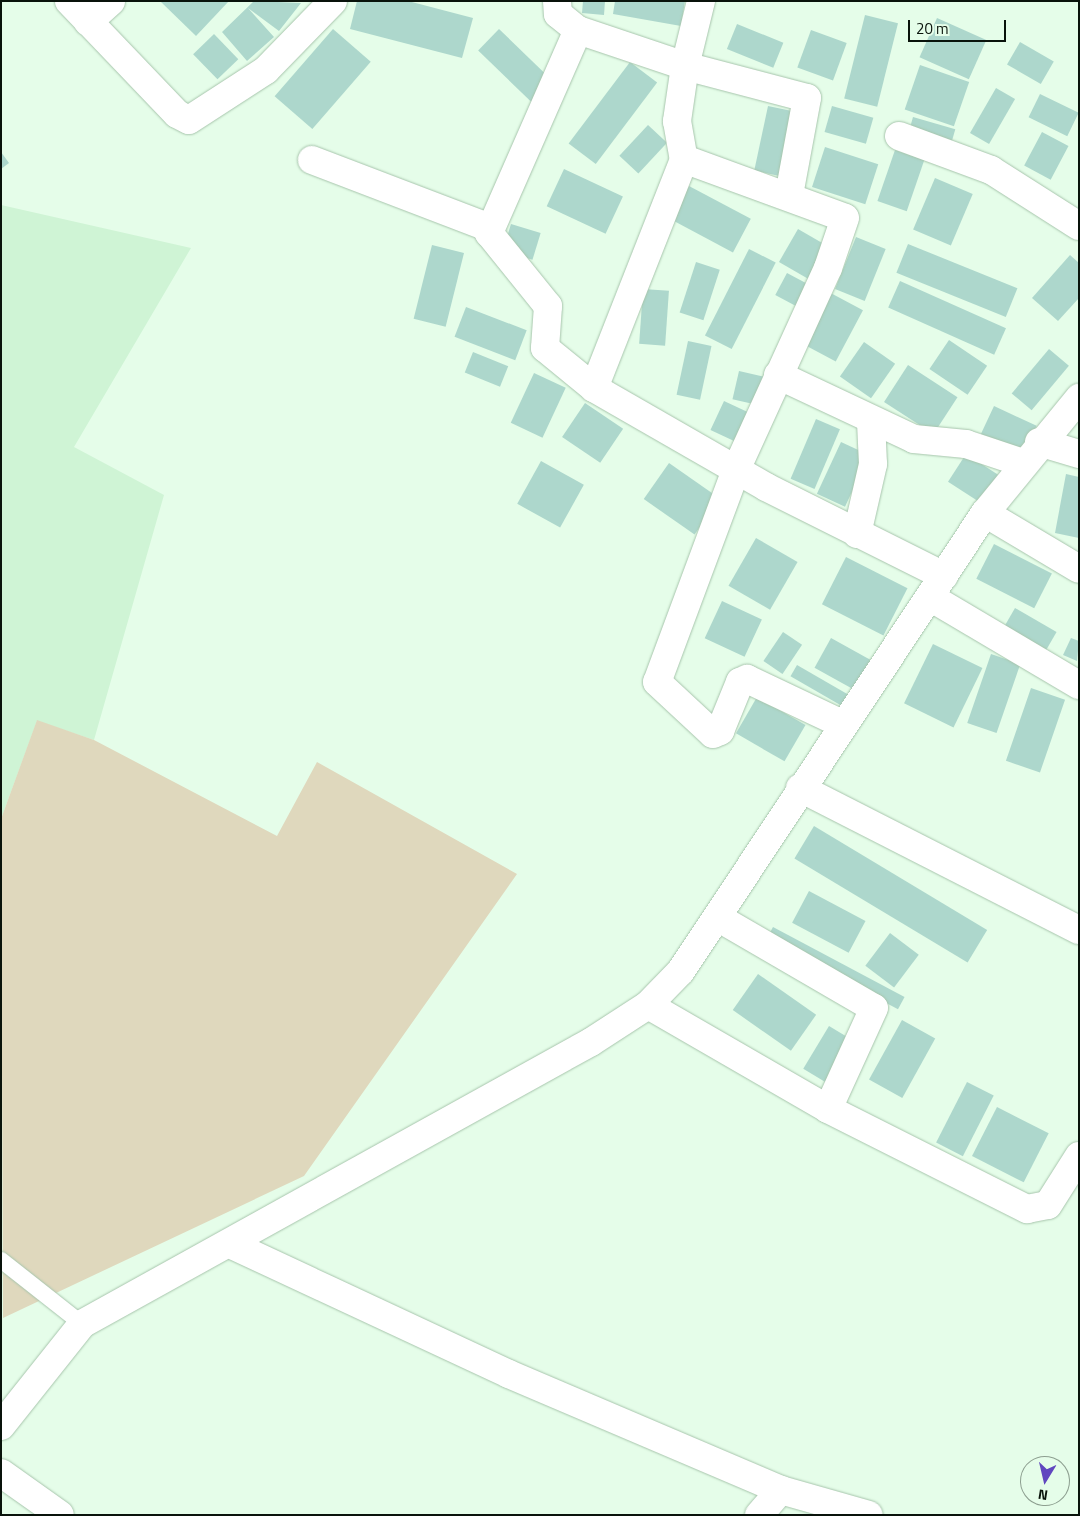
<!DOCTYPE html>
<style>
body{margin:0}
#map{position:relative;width:1080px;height:1516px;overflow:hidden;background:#e5fde9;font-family:"Titillium Web",sans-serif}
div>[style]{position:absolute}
.built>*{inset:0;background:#cff4d5}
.green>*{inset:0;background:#dfd8bd}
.building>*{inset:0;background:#add7cc;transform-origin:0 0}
.roads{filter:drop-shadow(0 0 1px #a7c5ac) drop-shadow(0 0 1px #a7c5ac)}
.service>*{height:16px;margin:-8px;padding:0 8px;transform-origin:8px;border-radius:8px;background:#fff}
.minor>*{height:28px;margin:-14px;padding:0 14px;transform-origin:14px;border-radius:14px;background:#fff}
.tertiary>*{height:28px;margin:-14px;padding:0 14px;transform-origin:14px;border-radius:14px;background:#fff}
span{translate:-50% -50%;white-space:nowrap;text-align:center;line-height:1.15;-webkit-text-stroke:4px #e5fde9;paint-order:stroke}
.frame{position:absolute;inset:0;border:2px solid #09130b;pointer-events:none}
.north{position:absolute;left:1020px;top:1456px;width:50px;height:50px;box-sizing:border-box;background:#e5fde9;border:1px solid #8d9f90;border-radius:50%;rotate:189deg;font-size:14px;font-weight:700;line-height:20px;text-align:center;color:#09130b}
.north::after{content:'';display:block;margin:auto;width:18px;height:22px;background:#6047bf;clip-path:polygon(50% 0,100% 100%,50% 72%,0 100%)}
.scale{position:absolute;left:908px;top:20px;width:98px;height:22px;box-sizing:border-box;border:2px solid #09130b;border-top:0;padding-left:6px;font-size:15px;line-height:18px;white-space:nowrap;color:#09130b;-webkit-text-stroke:4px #e5fde9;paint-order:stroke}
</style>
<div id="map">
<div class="built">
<div style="clip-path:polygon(1px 205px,191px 248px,74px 447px,164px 495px,94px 740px,37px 721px,1px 819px)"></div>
</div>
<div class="green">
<div style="clip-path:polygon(37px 720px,94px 740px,277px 836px,317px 762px,517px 874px,304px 1176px,3px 1318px,1px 819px)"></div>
</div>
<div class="building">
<div style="clip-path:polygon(160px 1px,229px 1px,196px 36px)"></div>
<div style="clip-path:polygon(254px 1px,301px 3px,279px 31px,248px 8px,274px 37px,247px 61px,222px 32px)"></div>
<div style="clip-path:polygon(357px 1px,408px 1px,473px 18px,462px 58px,350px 29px)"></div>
<div style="clip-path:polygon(583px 1px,605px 1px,604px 15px,582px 13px)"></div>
<div style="clip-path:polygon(615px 1px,685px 1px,681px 26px,613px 14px)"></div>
<div style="left:865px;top:15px;width:34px;height:86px;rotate:14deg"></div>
<div style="left:937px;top:18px;width:54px;height:43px;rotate:24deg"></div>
<div style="left:737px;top:24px;width:50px;height:27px;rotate:22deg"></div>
<div style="left:333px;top:29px;width:50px;height:89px;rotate:41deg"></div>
<div style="left:499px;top:29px;width:74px;height:30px;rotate:44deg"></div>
<div style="left:811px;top:30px;width:38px;height:40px;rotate:20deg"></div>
<div style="left:214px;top:34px;width:35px;height:29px;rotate:46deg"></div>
<div style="left:1020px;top:42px;width:39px;height:26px;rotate:30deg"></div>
<div style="left:630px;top:62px;width:34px;height:102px;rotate:37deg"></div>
<div style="left:920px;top:65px;width:52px;height:47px;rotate:19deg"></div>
<div style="left:996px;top:88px;width:22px;height:52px;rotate:30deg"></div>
<div style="left:1040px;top:94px;width:43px;height:26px;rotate:26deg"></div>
<div style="left:768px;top:106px;width:33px;height:66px;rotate:12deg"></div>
<div style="left:832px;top:106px;width:43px;height:27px;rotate:16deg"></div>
<div style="left:913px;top:117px;width:44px;height:22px;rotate:16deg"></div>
<div style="left:648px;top:125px;width:26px;height:42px;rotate:43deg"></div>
<div style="left:1042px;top:132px;width:30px;height:38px;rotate:28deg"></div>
<div style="left:825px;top:147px;width:56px;height:42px;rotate:18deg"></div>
<div style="left:895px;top:150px;width:31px;height:54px;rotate:19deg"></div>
<div style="clip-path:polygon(1px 152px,9px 163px,1px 169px)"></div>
<div style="left:564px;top:169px;width:65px;height:41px;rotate:25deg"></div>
<div style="left:935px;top:178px;width:41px;height:56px;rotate:23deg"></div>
<div style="left:689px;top:186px;width:70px;height:38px;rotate:28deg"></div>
<div style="left:511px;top:224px;width:31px;height:28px;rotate:17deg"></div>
<div style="left:798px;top:229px;width:34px;height:38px;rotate:30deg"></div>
<div style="left:856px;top:237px;width:32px;height:56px;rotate:22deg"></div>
<div style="left:908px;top:244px;width:118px;height:31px;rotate:22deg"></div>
<div style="left:432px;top:245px;width:33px;height:76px;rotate:14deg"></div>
<div style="left:749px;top:249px;width:30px;height:97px;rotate:27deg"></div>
<div style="clip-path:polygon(1070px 255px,1079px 263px,1079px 298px,1058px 321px,1032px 298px)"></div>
<div style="left:696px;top:262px;width:25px;height:53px;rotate:18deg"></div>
<div style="left:787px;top:273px;width:26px;height:25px;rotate:28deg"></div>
<div style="left:900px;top:281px;width:116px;height:29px;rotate:24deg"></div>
<div style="left:643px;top:289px;width:26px;height:55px;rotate:4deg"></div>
<div style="left:825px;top:290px;width:43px;height:58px;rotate:28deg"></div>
<div style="left:466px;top:307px;width:65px;height:32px;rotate:21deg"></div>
<div style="left:949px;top:340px;width:46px;height:35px;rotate:34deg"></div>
<div style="left:688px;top:341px;width:24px;height:55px;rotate:12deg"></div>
<div style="left:864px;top:342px;width:38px;height:42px;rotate:35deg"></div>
<div style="left:1049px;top:349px;width:26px;height:58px;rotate:40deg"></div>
<div style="left:473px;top:352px;width:38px;height:22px;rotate:22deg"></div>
<div style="left:908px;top:365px;width:59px;height:44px;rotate:33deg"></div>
<div style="left:739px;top:371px;width:26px;height:29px;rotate:13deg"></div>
<div style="left:534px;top:373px;width:35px;height:55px;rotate:25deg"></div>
<div style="left:724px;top:401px;width:29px;height:32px;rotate:25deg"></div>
<div style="left:585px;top:403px;width:46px;height:41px;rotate:34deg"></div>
<div style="left:994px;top:406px;width:47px;height:34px;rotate:25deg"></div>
<div style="left:816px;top:419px;width:26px;height:65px;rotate:23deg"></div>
<div style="left:841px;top:442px;width:31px;height:57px;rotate:25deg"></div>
<div style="left:966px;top:454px;width:42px;height:33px;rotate:33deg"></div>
<div style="left:541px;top:461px;width:49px;height:49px;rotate:29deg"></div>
<div style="left:669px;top:463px;width:62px;height:44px;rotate:35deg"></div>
<div style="clip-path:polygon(1066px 474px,1079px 477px,1079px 538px,1055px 533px)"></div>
<div style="left:756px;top:538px;width:48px;height:55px;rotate:30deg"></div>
<div style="left:994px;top:544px;width:65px;height:39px;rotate:27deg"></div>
<div style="left:846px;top:557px;width:69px;height:53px;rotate:27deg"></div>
<div style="left:722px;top:601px;width:44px;height:41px;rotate:25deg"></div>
<div style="left:1015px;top:608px;width:48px;height:28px;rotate:30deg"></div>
<div style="left:783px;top:632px;width:23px;height:35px;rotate:34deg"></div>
<div style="left:831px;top:638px;width:50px;height:34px;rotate:29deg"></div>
<div style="clip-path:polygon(1071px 638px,1079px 641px,1077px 661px,1063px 655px)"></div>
<div style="left:933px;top:644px;width:55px;height:66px;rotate:26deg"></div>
<div style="left:991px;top:654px;width:31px;height:73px;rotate:19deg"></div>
<div style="left:797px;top:665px;width:61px;height:13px;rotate:30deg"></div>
<div style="left:1031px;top:688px;width:36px;height:77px;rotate:19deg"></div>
<div style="left:757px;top:697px;width:56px;height:42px;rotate:30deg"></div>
<div style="left:814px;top:826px;width:202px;height:38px;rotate:31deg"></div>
<div style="left:809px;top:891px;width:64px;height:36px;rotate:28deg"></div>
<div style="left:773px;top:927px;width:149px;height:14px;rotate:28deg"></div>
<div style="left:890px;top:933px;width:36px;height:41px;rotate:37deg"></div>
<div style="left:758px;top:974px;width:71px;height:44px;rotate:35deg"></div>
<div style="left:902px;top:1020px;width:38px;height:68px;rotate:29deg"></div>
<div style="left:829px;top:1026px;width:31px;height:50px;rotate:31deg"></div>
<div style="left:967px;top:1082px;width:30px;height:68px;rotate:27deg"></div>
<div style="left:997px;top:1107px;width:58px;height:55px;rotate:27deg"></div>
</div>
<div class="roads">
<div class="service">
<div style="left:1px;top:1260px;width:103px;rotate:38.3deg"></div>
</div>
<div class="minor">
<div style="left:69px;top:1px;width:156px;rotate:46.3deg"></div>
<div style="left:177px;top:114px;width:13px;rotate:27deg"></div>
<div style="left:189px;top:120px;width:92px;rotate:-33deg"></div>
<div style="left:266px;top:70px;width:96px;rotate:-45.8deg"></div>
<div style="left:557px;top:1px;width:13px;rotate:86deg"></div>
<div style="left:558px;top:14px;width:26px;rotate:39deg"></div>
<div style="left:578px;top:30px;width:113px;rotate:18.6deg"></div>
<div style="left:685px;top:66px;width:56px;rotate:98.3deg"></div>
<div style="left:677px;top:121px;width:39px;rotate:80deg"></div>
<div style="left:684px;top:159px;width:171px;rotate:20.1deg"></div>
<div style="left:845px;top:218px;width:53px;rotate:108.8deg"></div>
<div style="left:828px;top:268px;width:222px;rotate:114.5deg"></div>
<div style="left:736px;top:470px;width:226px;rotate:110.4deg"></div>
<div style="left:657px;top:682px;width:76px;rotate:42.9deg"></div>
<div style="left:713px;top:734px;width:8px;rotate:-23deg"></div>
<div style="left:720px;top:731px;width:53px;rotate:-67.8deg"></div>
<div style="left:740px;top:682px;width:8px;rotate:-23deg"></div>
<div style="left:747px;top:679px;width:105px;rotate:25.3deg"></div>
<div style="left:701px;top:1px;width:67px;rotate:103.8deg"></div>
<div style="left:685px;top:66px;width:126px;rotate:14.7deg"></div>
<div style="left:807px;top:98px;width:99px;rotate:100.5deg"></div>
<div style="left:88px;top:22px;width:31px;rotate:-42deg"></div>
<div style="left:578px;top:30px;width:222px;rotate:113.7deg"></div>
<div style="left:489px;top:233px;width:94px;rotate:51.1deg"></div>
<div style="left:548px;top:306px;width:42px;rotate:94.1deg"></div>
<div style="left:545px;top:348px;width:63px;rotate:39.2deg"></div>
<div style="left:594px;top:388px;width:198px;rotate:29.9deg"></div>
<div style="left:766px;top:487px;width:199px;rotate:26.6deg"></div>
<div style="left:899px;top:136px;width:98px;rotate:20.3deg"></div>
<div style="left:991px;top:170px;width:104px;rotate:32.5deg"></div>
<div style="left:312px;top:160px;width:191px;rotate:20.9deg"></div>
<div style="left:778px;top:375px;width:150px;rotate:25.2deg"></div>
<div style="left:914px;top:439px;width:52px;rotate:5.5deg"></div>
<div style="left:966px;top:444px;width:60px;rotate:18.4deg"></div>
<div style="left:594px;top:388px;width:246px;rotate:-68.5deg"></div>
<div style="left:1039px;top:442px;width:42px;rotate:16.7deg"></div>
<div style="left:985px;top:513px;width:109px;rotate:30.8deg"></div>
<div style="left:857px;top:534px;width:72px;rotate:-77.1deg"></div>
<div style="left:873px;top:464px;width:43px;rotate:-92.7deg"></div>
<div style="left:930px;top:597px;width:173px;rotate:30.6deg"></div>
<div style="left:800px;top:788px;width:313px;rotate:27deg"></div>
<div style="left:717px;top:917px;width:181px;rotate:30.1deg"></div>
<div style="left:874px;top:1008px;width:111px;rotate:114.5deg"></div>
<div style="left:648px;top:1005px;width:208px;rotate:30deg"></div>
<div style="left:828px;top:1109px;width:223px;rotate:26.7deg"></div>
<div style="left:1027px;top:1209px;width:21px;rotate:-11deg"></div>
<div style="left:1048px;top:1205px;width:58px;rotate:-57.7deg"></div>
<div style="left:1px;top:1473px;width:72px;rotate:35.4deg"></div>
<div style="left:759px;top:1515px;width:33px;rotate:-49deg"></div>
</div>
<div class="tertiary">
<div style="left:230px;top:1244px;width:308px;rotate:25deg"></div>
<div style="left:509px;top:1374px;width:296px;rotate:23.1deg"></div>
<div style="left:781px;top:1490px;width:91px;rotate:15.9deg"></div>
<div style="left:1px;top:1426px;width:130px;rotate:-51.5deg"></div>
<div style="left:82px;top:1324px;width:582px;rotate:-28.99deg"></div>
<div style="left:591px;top:1042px;width:68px;rotate:-33deg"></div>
<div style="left:648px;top:1005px;width:47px;rotate:-45.9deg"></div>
<div style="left:681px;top:971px;width:550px;rotate:-56.43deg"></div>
<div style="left:985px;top:513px;width:149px;rotate:-50.7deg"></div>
</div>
</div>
<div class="frame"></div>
<div class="north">N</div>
<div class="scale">20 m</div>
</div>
